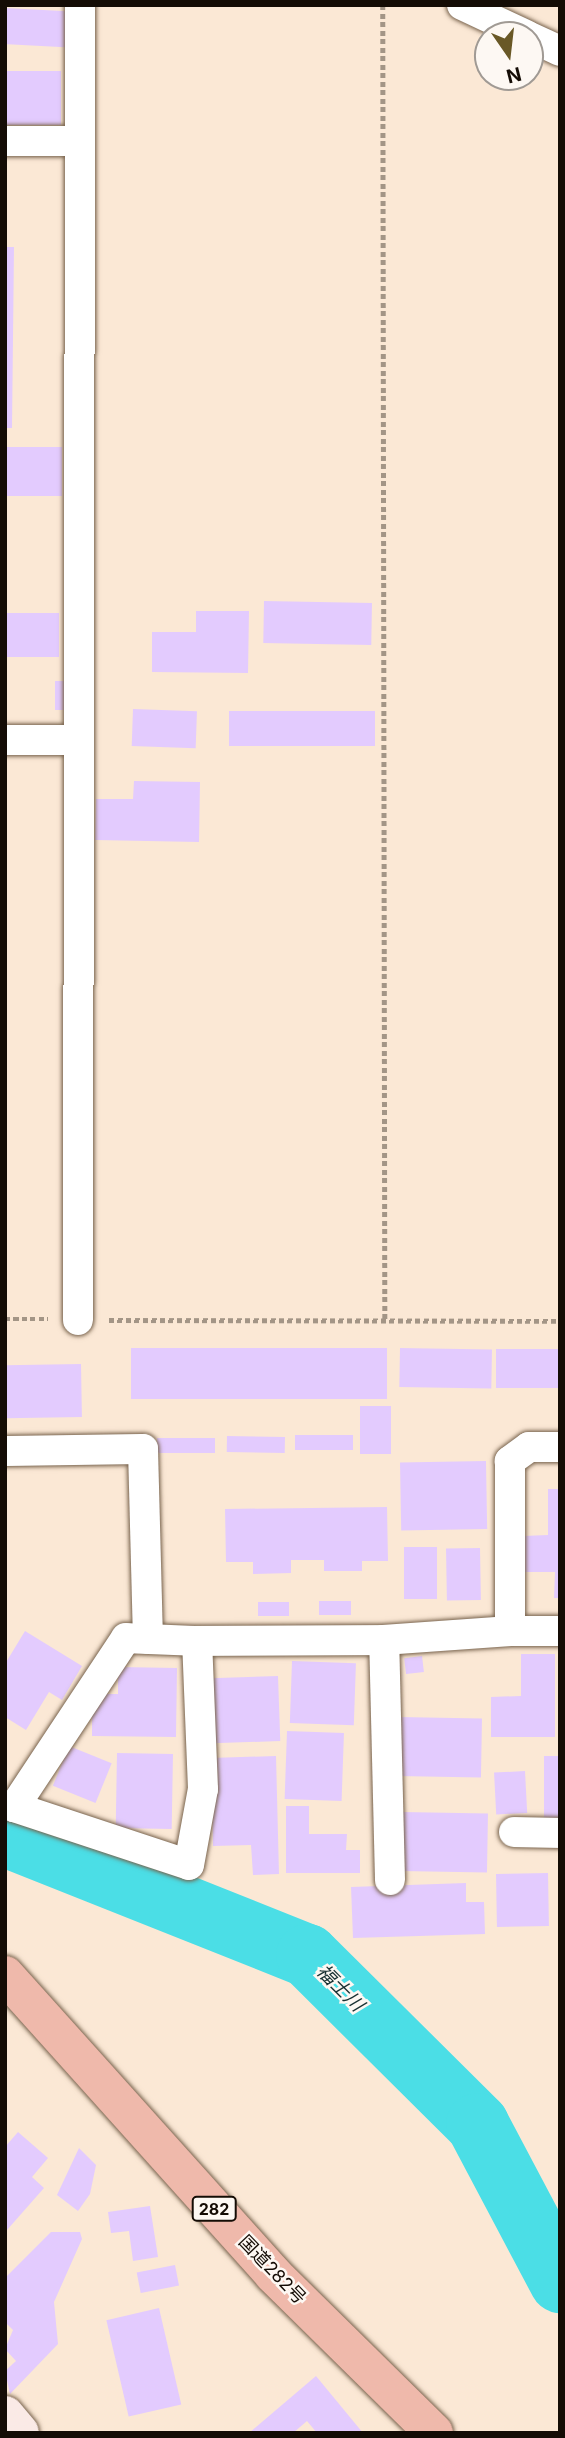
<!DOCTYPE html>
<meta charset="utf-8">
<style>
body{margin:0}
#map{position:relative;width:565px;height:2438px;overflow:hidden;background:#fbe8d5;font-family:Inter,"Noto Sans JP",sans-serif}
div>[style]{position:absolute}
.river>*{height:63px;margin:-31.5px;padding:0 31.5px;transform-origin:31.5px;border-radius:31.5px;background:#4bdee6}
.building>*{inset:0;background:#e3cbfe;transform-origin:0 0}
.path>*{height:4.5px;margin-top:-2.25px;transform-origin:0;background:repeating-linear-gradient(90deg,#a39586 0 5px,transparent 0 8.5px)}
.roads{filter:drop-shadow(0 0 2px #78634d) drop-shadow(0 0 2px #78634d)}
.street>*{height:30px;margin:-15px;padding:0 15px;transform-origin:15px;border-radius:15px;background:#fff}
.secondary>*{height:38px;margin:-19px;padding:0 19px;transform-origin:19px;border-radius:19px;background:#faeae6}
.highway>*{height:38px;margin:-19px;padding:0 19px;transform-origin:19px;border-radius:19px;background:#efb9ab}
span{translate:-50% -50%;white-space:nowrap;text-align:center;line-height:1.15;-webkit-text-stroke:5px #fdf8f3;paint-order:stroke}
.shield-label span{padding:2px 5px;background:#fdf8f3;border:2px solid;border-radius:5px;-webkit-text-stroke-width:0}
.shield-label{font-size:16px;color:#140c05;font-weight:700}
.street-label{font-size:18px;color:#140c05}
.water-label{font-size:19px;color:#172f31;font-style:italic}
.frame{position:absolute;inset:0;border:7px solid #140c05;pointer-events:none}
.north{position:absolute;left:474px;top:21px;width:70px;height:70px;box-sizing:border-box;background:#fdf8f3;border:2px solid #a09a94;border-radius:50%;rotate:166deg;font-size:19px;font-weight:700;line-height:28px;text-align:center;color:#140c05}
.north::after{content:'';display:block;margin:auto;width:24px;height:32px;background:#695826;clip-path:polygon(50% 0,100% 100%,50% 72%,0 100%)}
</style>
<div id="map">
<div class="river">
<div style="left:5px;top:1835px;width:325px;rotate:21.7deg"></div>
<div style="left:307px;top:1955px;width:240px;rotate:44.8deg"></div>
<div style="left:477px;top:2124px;width:178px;rotate:62.1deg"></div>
</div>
<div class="building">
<div style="left:5px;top:8px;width:62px;height:36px;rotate:3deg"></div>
<div style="left:5px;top:71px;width:56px;height:54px"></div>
<div style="clip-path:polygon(5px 247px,14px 247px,12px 428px,5px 428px)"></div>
<div style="left:5px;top:447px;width:57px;height:49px"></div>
<div style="left:264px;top:601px;width:108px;height:42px;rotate:1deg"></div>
<div style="clip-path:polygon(196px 611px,249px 611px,248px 673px,152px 672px,152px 632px,196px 632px)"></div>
<div style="left:5px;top:613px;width:54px;height:44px"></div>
<div style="left:55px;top:681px;width:9px;height:29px"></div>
<div style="left:133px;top:709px;width:64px;height:37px;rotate:2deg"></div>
<div style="left:229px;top:711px;width:146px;height:35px"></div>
<div style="clip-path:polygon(134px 781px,200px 782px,199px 842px,95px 840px,96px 799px,133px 799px)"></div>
<div style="left:387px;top:1348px;width:51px;height:256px;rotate:90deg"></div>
<div style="left:400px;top:1348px;width:92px;height:39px;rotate:1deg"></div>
<div style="left:496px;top:1349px;width:64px;height:39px"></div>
<div style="left:81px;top:1364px;width:53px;height:76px;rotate:89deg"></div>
<div style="left:360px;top:1406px;width:31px;height:48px"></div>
<div style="left:295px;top:1435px;width:58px;height:15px"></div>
<div style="left:227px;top:1436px;width:58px;height:16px;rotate:1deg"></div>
<div style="left:157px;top:1438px;width:58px;height:15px"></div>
<div style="left:486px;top:1461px;width:68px;height:86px;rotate:89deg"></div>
<div style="clip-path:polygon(548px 1489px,560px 1489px,560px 1598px,554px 1598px,555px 1572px,523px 1572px,523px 1536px,548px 1535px)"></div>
<div style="clip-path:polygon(387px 1507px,388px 1561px,362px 1561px,362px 1571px,324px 1571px,324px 1560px,291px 1560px,291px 1573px,253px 1574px,253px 1562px,226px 1562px,225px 1509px)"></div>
<div style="left:404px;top:1547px;width:33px;height:52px"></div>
<div style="left:480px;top:1548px;width:52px;height:34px;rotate:89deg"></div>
<div style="left:319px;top:1601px;width:32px;height:14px"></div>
<div style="left:258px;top:1602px;width:31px;height:14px"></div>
<div style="clip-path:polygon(25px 1631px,82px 1666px,62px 1700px,49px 1692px,26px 1730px,5px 1717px,5px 1664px)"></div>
<div style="clip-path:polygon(521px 1654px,555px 1654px,555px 1737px,491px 1737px,491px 1697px,521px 1696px)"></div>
<div style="left:422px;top:1656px;width:16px;height:18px;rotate:83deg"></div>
<div style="left:292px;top:1661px;width:64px;height:62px;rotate:2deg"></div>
<div style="clip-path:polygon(118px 1667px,177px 1668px,176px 1737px,92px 1736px,92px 1694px,118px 1694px)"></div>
<div style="left:278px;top:1676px;width:65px;height:68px;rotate:88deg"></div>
<div style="left:398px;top:1717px;width:84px;height:59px;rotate:1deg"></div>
<div style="left:287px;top:1731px;width:57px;height:68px;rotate:2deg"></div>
<div style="left:69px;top:1746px;width:46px;height:43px;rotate:22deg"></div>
<div style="left:117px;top:1753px;width:56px;height:75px;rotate:1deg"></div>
<div style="clip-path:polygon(276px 1756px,279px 1874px,253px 1875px,251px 1845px,213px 1846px,211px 1758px)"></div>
<div style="left:544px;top:1756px;width:16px;height:62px"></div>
<div style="left:525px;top:1771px;width:42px;height:31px;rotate:87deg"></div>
<div style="clip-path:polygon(286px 1806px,309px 1806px,309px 1834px,347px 1834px,346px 1850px,360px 1850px,360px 1873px,286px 1873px)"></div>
<div style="left:401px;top:1812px;width:87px;height:59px;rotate:1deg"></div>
<div style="left:548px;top:1873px;width:53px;height:52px;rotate:89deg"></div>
<div style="clip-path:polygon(466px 1883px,466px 1902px,484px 1902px,485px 1934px,353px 1938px,351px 1887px)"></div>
<div style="clip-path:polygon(18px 2132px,48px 2158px,32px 2177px,44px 2188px,7px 2230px,5px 2147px)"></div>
<div style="clip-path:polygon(79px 2148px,96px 2165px,90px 2194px,78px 2211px,57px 2195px)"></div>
<div style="clip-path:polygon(150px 2206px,158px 2257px,133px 2261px,129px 2231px,111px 2233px,108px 2212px)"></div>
<div style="clip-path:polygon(51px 2232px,80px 2232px,82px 2239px,54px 2302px,58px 2344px,10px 2394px,5px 2371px,16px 2361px,5px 2349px,13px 2330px,5px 2322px,5px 2278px)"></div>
<div style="left:175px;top:2265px;width:21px;height:39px;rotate:79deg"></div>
<div style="left:159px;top:2308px;width:99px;height:54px;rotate:77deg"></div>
<div style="clip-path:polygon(316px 2376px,363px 2433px,317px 2433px,307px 2421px,293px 2433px,249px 2433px)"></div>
</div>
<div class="path">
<div style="left:383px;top:5px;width:1315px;rotate:89.91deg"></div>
<div style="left:5px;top:1319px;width:43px"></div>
<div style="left:109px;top:1320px;width:451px;rotate:0.1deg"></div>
</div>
<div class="roads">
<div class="street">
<div style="left:462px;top:5px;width:71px;rotate:25.1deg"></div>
<div style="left:530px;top:37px;width:33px;rotate:25deg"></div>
<div style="left:5px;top:141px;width:73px"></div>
<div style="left:5px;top:740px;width:72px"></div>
<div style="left:78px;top:1320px;width:1315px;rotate:-89.91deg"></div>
<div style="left:560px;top:1447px;width:31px;rotate:180deg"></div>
<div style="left:529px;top:1447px;width:24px;rotate:144deg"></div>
<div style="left:510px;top:1461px;width:170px;rotate:90deg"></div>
<div style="left:510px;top:1631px;width:50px"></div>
<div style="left:5px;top:1451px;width:138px;rotate:-0.8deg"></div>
<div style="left:143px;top:1449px;width:190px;rotate:88.5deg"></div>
<div style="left:197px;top:1641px;width:71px;rotate:-177.6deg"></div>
<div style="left:126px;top:1638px;width:203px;rotate:123.5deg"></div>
<div style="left:14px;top:1807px;width:184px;rotate:18.3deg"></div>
<div style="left:189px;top:1865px;width:77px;rotate:-79.6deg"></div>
<div style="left:203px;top:1789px;width:148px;rotate:-92.3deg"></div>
<div style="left:197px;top:1641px;width:187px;rotate:-0.3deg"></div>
<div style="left:514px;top:1832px;width:46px;rotate:1.2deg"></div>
<div style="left:390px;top:1880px;width:240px;rotate:-91.4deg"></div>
<div style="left:384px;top:1640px;width:126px;rotate:-4.1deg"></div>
</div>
<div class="secondary">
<div style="left:5px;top:2415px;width:23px;rotate:50deg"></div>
</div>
<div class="highway">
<div style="left:5px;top:1975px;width:402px;rotate:48.1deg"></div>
<div style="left:273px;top:2274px;width:226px;rotate:44.6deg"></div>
</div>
</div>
<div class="shield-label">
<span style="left:214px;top:2209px">282</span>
</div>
<div class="street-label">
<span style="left:272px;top:2270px;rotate:46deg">国道282号</span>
</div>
<div class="water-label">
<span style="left:340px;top:1988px;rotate:45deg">福士川</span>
</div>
<div class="frame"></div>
<div class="north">N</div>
</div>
